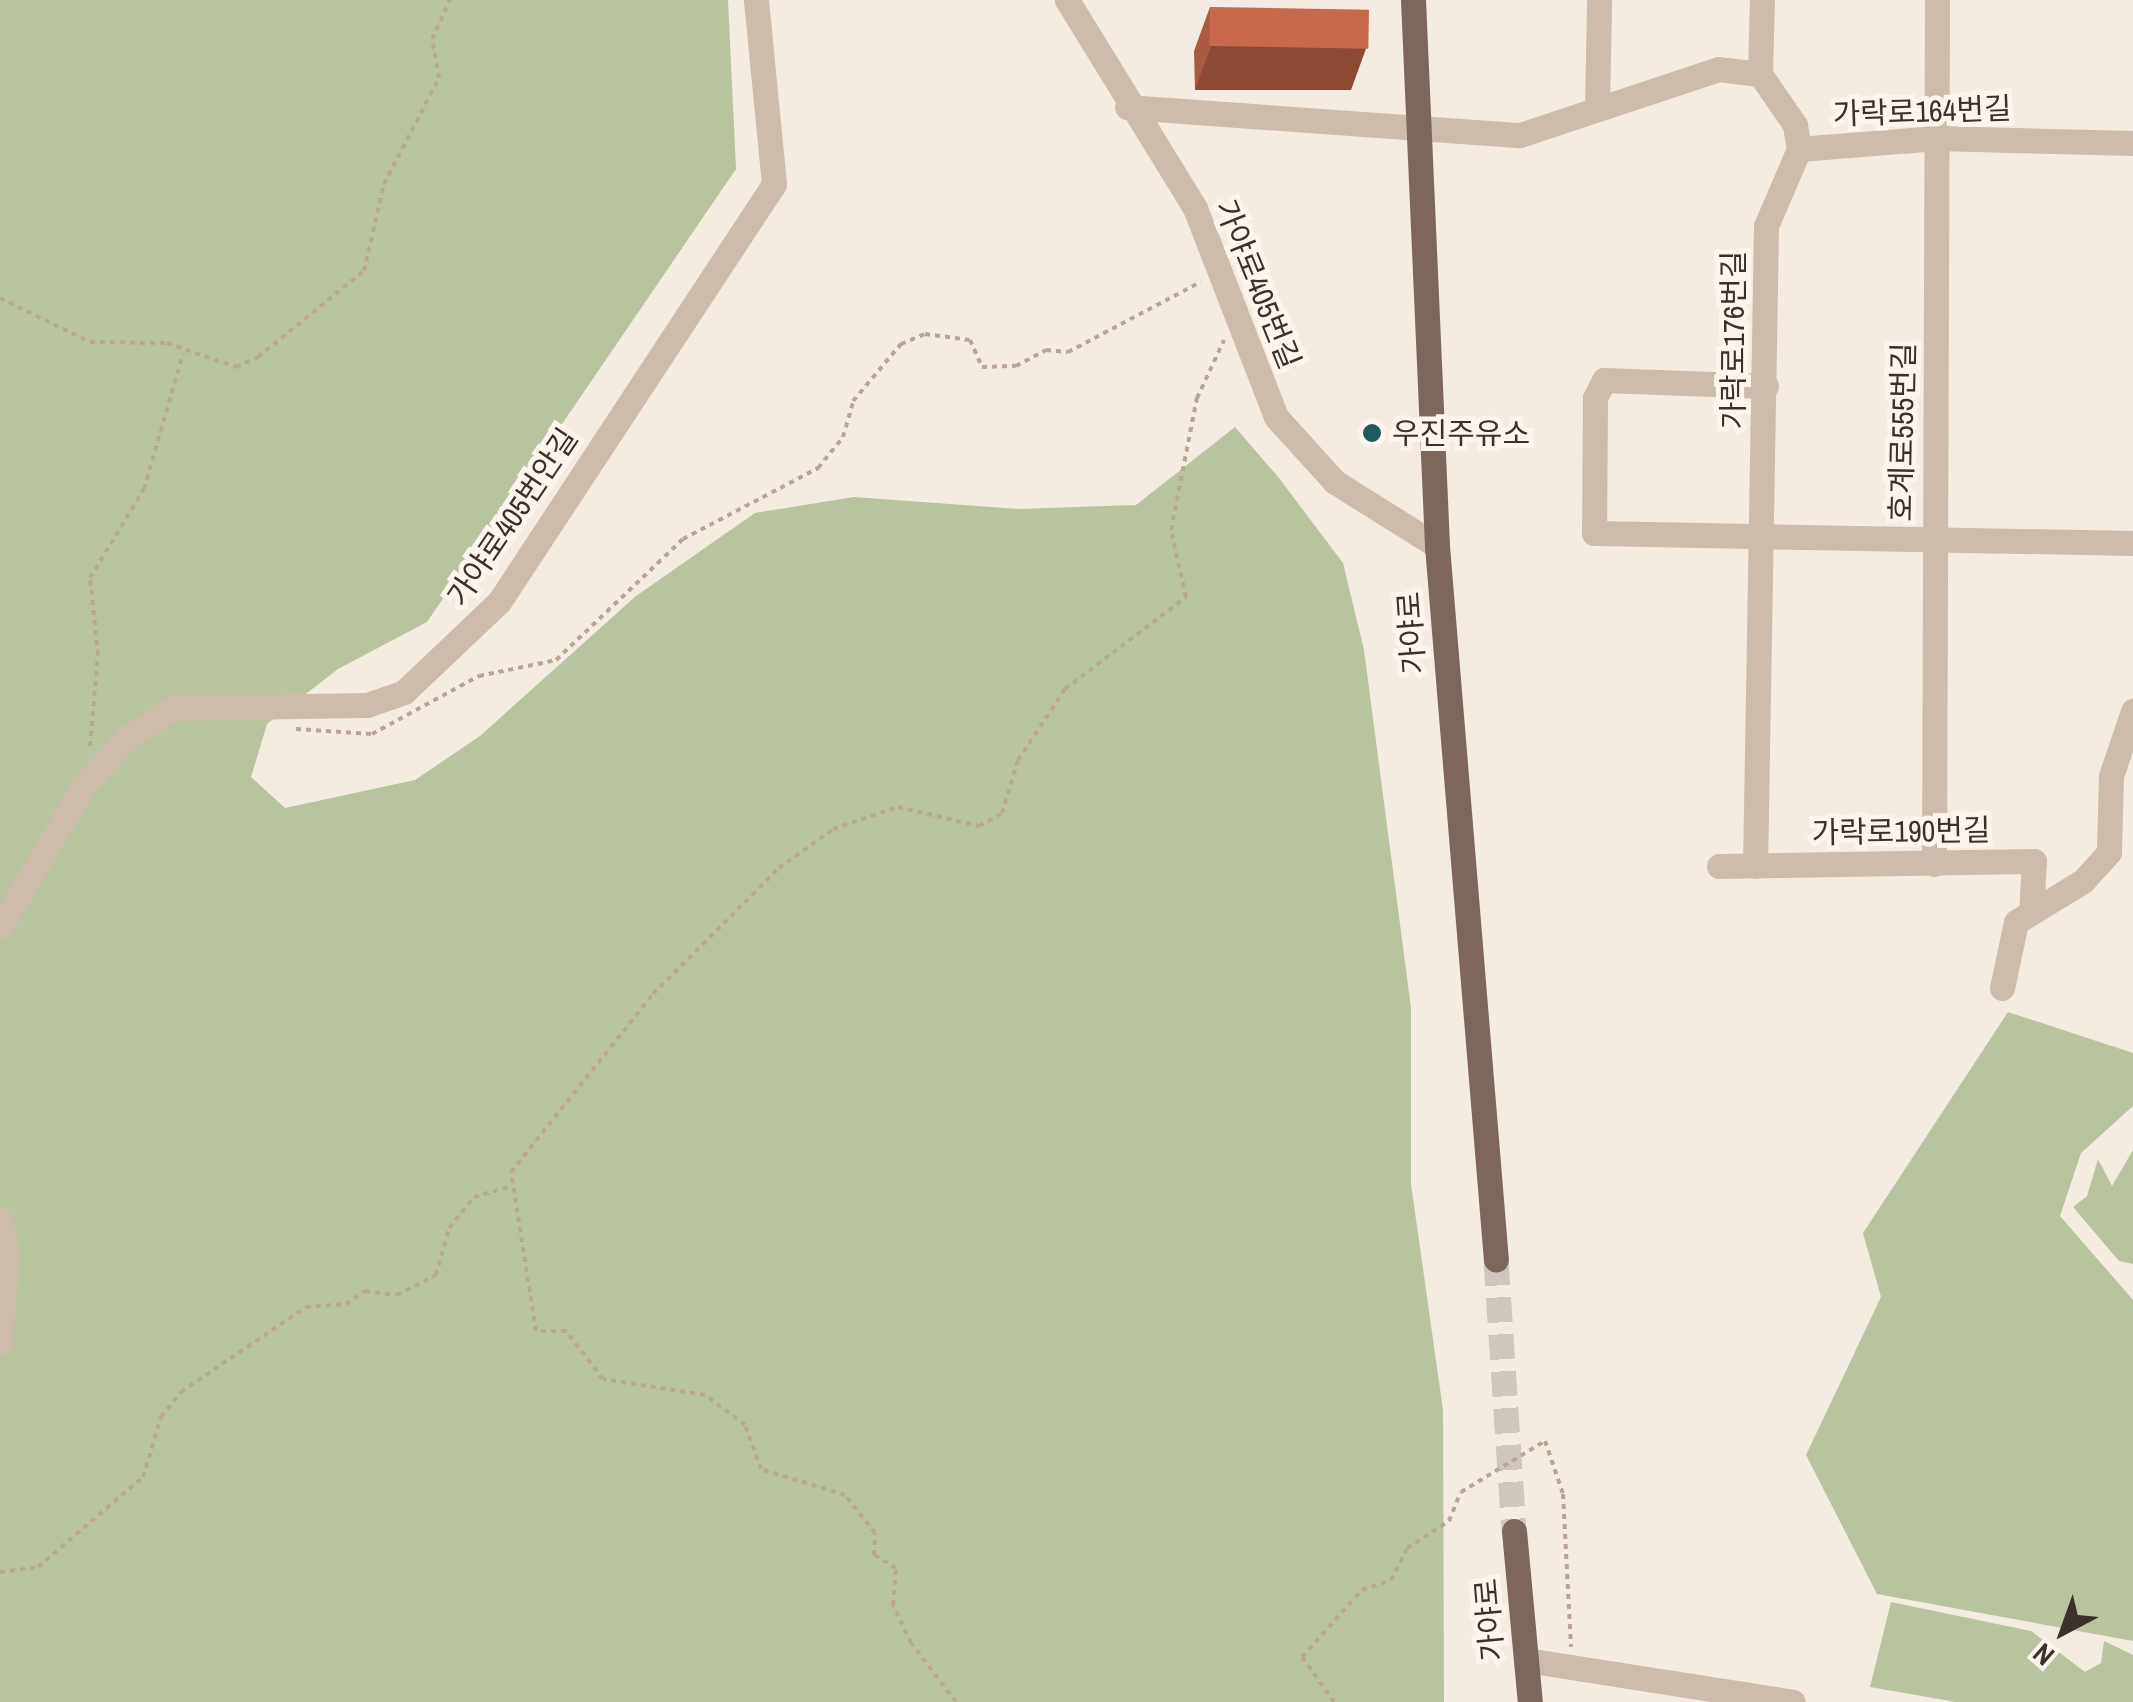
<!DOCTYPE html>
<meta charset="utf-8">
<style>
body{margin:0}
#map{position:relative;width:2133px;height:1702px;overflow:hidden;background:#f4ebe1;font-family:"Archivo Narrow","Noto Sans KR",sans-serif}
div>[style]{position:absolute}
.green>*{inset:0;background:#b8c4a0}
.major-tunnel>*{height:25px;margin-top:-12.5px;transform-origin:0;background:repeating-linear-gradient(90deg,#cfc6bd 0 25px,transparent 0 37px)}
.path>*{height:4px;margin-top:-2px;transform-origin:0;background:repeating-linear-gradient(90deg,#b9a596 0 5px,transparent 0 10px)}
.minor>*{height:25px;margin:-12.5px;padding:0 12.5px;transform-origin:12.5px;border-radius:12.5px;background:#cdbbac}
.major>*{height:25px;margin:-12.5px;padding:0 12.5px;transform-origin:12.5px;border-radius:12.5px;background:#7d675c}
.wall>*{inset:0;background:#ac5a40}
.shaded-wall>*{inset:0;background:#8c4a34}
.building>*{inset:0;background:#c8694b;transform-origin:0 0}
.dots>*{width:28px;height:28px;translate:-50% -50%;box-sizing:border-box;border:5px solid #fbf5ee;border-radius:50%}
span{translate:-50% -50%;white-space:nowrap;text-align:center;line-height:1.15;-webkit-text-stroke:10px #fbf5ee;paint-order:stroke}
.street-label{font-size:30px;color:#3b302b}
.poi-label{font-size:30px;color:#3b302b}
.left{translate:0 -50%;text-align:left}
.north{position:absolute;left:2013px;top:1582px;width:100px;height:100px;-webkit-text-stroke:8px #fbf5ee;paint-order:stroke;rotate:221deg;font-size:28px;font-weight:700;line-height:40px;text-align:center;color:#3b302b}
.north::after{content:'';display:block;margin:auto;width:35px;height:45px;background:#3b302b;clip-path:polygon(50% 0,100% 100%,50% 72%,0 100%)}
</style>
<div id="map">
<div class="green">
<div style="clip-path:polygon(0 0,728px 0,736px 169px,427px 622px,338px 669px,267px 724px,251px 777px,285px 808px,415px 780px,480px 736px,636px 596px,755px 513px,854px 497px,1018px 509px,1136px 505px,1235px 427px,1279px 478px,1343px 563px,1364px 650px,1411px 1008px,1411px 1184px,1443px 1410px,1444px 1702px,0 1702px)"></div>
<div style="clip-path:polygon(2008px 1012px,2133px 1053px,2133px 1106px,2081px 1153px,2060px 1216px,2133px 1300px,2133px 1641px,1877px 1594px,1806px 1455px,1881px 1297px,1863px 1233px)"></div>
<div style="clip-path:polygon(2133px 1150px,2133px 1264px,2119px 1261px,2073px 1207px,2087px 1196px,2098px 1159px,2112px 1186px)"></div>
<div style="clip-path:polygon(1891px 1602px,2031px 1631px,2085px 1672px,2101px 1663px,2104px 1641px,2133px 1655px,2133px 1702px,1956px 1702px,1870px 1687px)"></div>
</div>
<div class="major-tunnel">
<div style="left:1496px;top:1260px;width:272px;rotate:86.2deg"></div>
</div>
<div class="path">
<div style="left:0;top:298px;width:100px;rotate:26.1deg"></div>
<div style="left:90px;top:342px;width:77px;rotate:0.7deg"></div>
<div style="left:167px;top:343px;width:73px;rotate:19.2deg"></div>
<div style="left:236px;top:367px;width:24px;rotate:-24deg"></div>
<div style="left:258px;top:357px;width:136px;rotate:-39.1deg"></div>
<div style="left:364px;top:271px;width:89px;rotate:-77.1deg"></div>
<div style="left:384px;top:184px;width:119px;rotate:-62.6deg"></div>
<div style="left:439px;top:78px;width:40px;rotate:-100deg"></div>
<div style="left:432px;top:39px;width:43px;rotate:-65.2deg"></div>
<div style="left:296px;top:729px;width:76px;rotate:3.8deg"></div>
<div style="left:372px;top:734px;width:122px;rotate:-28.5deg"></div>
<div style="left:479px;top:676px;width:79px;rotate:-11.7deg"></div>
<div style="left:556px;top:660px;width:175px;rotate:-43.6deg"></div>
<div style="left:683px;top:539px;width:153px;rotate:-27.7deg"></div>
<div style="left:818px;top:468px;width:40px;rotate:-51deg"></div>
<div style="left:843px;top:437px;width:37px;rotate:-74deg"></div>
<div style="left:853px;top:401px;width:75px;rotate:-49.9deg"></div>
<div style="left:901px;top:344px;width:26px;rotate:-23deg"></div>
<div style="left:925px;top:334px;width:45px;rotate:7.6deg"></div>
<div style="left:970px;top:340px;width:30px;rotate:66deg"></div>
<div style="left:982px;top:367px;width:34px;rotate:-2deg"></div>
<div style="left:1016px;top:366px;width:34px;rotate:-28deg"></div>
<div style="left:1046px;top:350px;width:22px;rotate:5deg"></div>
<div style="left:1068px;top:352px;width:150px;rotate:-27.8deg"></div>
<div style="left:90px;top:746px;width:91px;rotate:-85deg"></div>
<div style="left:98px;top:655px;width:77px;rotate:-95.9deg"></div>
<div style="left:90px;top:578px;width:104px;rotate:-58.8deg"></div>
<div style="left:144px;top:489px;width:141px;rotate:-73.9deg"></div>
<div style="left:0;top:1572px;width:38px;rotate:-7deg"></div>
<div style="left:38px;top:1567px;width:138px;rotate:-40.6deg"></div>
<div style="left:143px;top:1477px;width:63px;rotate:-73.3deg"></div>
<div style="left:161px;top:1417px;width:32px;rotate:-51deg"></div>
<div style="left:181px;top:1392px;width:151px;rotate:-34.2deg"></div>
<div style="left:306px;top:1307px;width:40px;rotate:-4.3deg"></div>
<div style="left:346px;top:1304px;width:23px;rotate:-34deg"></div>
<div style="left:365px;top:1291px;width:32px;rotate:7deg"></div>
<div style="left:397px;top:1295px;width:44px;rotate:-27.1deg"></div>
<div style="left:436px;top:1275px;width:49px;rotate:-74.5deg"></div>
<div style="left:449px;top:1228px;width:40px;rotate:-51deg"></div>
<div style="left:474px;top:1197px;width:36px;rotate:-16deg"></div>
<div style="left:956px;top:1702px;width:74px;rotate:-127.3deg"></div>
<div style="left:911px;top:1643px;width:42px;rotate:-115.3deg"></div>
<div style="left:893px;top:1605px;width:37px;rotate:-85deg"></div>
<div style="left:896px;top:1568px;width:26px;rotate:-149deg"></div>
<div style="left:874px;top:1555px;width:22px;rotate:-87deg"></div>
<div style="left:875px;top:1533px;width:48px;rotate:-128.3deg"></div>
<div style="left:845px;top:1495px;width:88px;rotate:-162.8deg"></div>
<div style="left:761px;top:1469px;width:47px;rotate:-110deg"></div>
<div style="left:745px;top:1425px;width:50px;rotate:-143.1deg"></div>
<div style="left:705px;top:1395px;width:103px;rotate:-171.1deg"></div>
<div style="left:603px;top:1379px;width:61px;rotate:-127.6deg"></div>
<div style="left:566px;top:1331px;width:30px;rotate:180deg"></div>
<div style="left:536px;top:1331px;width:161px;rotate:-98.9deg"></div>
<div style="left:511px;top:1172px;width:228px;rotate:-51.4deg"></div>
<div style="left:653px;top:994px;width:178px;rotate:-45deg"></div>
<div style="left:779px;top:868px;width:67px;rotate:-35.8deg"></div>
<div style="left:833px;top:829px;width:69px;rotate:-18.7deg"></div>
<div style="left:898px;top:807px;width:83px;rotate:13.2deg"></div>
<div style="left:979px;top:826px;width:26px;rotate:-29deg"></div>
<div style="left:1002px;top:813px;width:55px;rotate:-73.2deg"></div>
<div style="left:1018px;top:760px;width:85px;rotate:-56.5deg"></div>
<div style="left:1065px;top:689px;width:152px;rotate:-37.2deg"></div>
<div style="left:1186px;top:597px;width:69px;rotate:-102.6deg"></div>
<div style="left:1171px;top:530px;width:135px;rotate:-78.9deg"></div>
<div style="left:1197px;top:398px;width:64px;rotate:-65deg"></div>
<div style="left:1334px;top:1702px;width:55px;rotate:-125.4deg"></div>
<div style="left:1302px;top:1657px;width:90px;rotate:-48.2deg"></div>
<div style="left:1362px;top:1590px;width:31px;rotate:-19deg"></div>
<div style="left:1391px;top:1580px;width:36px;rotate:-63deg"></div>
<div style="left:1407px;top:1548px;width:50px;rotate:-32.7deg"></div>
<div style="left:1449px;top:1521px;width:31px;rotate:-68deg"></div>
<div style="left:1461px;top:1492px;width:98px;rotate:-31.3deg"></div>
<div style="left:1545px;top:1441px;width:56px;rotate:71.2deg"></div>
<div style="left:1563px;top:1494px;width:153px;rotate:87deg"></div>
</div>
<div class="minor">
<div style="left:1067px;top:0;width:244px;rotate:58.4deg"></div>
<div style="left:1195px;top:208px;width:224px;rotate:68.8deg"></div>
<div style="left:1276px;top:417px;width:88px;rotate:47.8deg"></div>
<div style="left:1335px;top:482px;width:120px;rotate:32.1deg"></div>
<div style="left:1760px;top:74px;width:74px;rotate:-88.5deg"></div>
<div style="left:1127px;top:107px;width:394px;rotate:4.1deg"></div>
<div style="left:1520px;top:135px;width:209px;rotate:-18.4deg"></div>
<div style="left:1718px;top:69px;width:42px;rotate:6.8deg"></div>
<div style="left:1760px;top:74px;width:62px;rotate:55.5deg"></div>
<div style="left:1795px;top:125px;width:24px;rotate:81deg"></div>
<div style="left:1799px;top:149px;width:84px;rotate:113.2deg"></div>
<div style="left:1766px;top:226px;width:640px;rotate:90.98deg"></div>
<div style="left:1597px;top:109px;width:109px;rotate:-88.9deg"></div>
<div style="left:1799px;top:149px;width:138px;rotate:-4.6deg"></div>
<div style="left:1937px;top:138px;width:196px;rotate:1.5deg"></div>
<div style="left:1766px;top:386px;width:162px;rotate:-177.9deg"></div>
<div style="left:1604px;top:380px;width:20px;rotate:117deg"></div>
<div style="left:1595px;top:398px;width:135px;rotate:90.4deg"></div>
<div style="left:1594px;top:533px;width:539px;rotate:1.06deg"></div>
<div style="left:1934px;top:864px;width:864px;rotate:-89.8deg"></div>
<div style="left:1719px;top:866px;width:315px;rotate:-0.9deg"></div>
<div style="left:2034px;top:861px;width:52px;rotate:93.3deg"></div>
<div style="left:0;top:928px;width:166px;rotate:-59.6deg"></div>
<div style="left:84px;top:785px;width:64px;rotate:-47.5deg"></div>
<div style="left:127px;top:738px;width:55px;rotate:-33.1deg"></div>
<div style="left:173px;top:708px;width:194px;rotate:-0.9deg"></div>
<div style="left:367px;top:705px;width:39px;rotate:-19deg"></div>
<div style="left:404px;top:692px;width:131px;rotate:-43.5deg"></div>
<div style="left:499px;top:602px;width:500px;rotate:-56.66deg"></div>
<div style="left:774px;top:184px;width:185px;rotate:-95.6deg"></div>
<div style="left:2002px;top:988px;width:67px;rotate:-78deg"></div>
<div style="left:2016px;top:922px;width:79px;rotate:-31.5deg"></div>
<div style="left:2083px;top:881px;width:39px;rotate:-48deg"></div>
<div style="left:2109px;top:852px;width:76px;rotate:-88.5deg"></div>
<div style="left:2111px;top:776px;width:69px;rotate:-71.3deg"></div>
<div style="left:0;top:1220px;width:33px;rotate:78deg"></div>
<div style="left:7px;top:1252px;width:92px;rotate:94.4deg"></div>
<div style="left:1526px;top:1660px;width:270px;rotate:8.9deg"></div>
</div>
<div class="major">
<div style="left:1413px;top:0;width:547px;rotate:87.48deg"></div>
<div style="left:1437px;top:546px;width:716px;rotate:85.28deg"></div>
<div style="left:1514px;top:1531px;width:172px;rotate:84.7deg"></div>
</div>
<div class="wall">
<div style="clip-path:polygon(1210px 7px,1351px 90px,1195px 90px,1194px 51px)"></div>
</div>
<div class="shaded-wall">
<div style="clip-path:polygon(1211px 46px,1367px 46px,1351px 90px,1195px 90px)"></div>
</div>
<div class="building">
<div style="left:1210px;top:7px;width:159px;height:39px;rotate:1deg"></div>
</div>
<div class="dots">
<div style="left:1372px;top:433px;background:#1f5a5e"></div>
</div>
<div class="street-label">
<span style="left:1922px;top:111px;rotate:-2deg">가락로164번길</span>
<span style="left:1258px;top:284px;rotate:68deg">가야로405번길</span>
<span style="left:1733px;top:340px;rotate:-90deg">가락로176번길</span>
<span style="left:1902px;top:432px;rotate:-89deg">호계로555번길</span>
<span style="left:512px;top:517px;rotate:-56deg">가야로405번안길</span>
<span style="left:1411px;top:633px;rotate:-94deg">가야로</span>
<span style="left:1901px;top:831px;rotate:-1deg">가락로190번길</span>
<span style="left:1489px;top:1620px;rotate:-95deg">가야로</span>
</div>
<div class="poi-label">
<span class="left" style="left:1392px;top:433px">우진주유소</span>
</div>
<div class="north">N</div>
</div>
